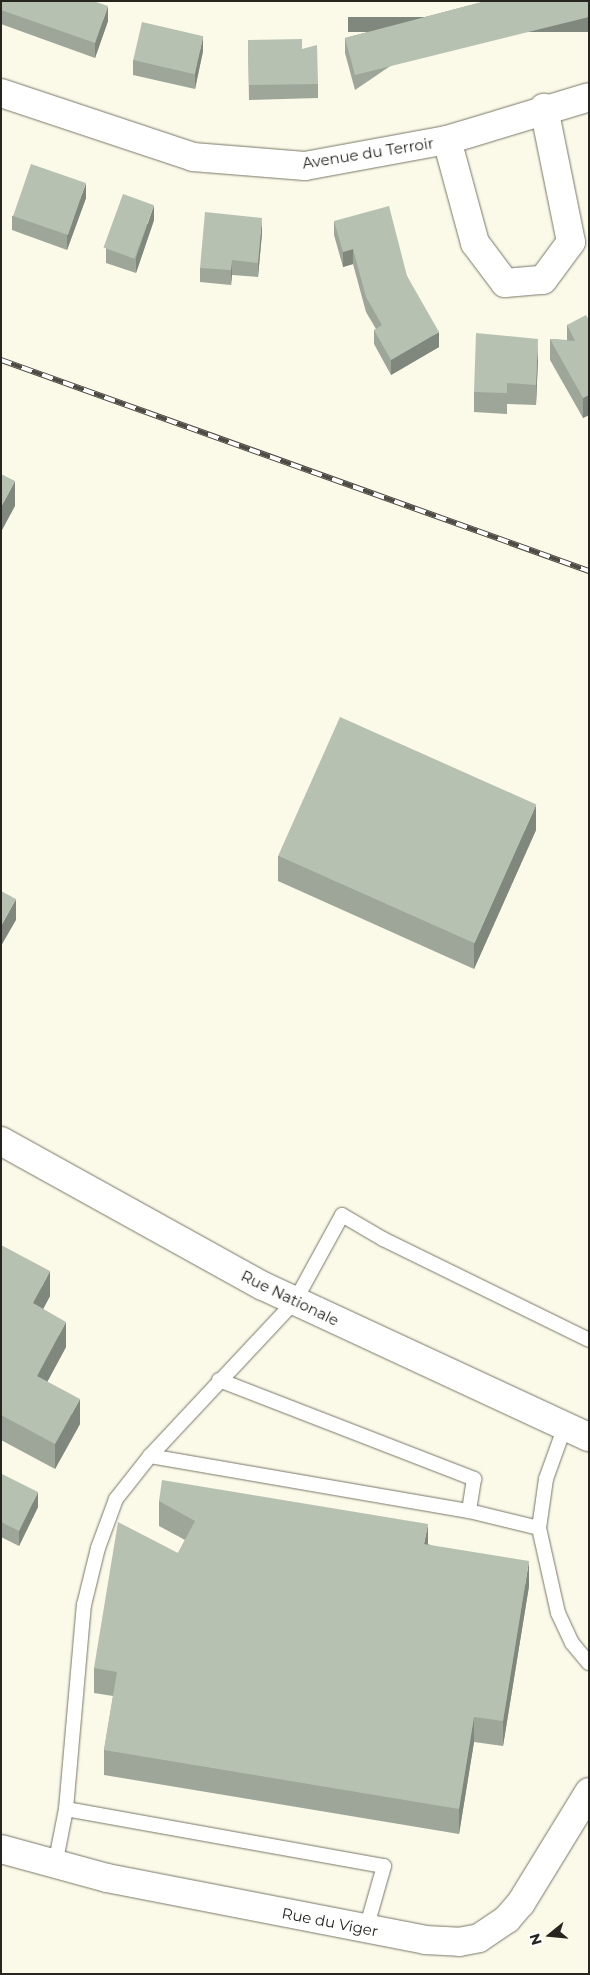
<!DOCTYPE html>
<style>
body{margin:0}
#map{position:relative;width:590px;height:1975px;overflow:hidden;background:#fbf9e8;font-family:Montserrat,sans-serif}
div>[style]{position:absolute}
.roads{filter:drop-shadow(0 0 1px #797768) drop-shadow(0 0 1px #797768)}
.lane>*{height:14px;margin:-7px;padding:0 7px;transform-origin:7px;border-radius:7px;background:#fff}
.street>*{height:28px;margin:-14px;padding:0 14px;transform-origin:14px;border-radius:14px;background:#fff}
.rail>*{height:5.5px;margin-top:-2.75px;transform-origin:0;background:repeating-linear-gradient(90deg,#fff 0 11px,#4d4b43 0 22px);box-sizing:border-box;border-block:1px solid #4d4b43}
.wall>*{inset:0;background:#9da699}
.shaded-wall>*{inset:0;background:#80877d;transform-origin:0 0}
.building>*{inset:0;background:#b7c1b2;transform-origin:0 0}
span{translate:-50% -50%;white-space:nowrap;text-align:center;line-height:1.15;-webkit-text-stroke:4.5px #fff;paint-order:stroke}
.street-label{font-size:15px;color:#26251f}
.frame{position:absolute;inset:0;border:2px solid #26251f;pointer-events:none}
.north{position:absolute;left:525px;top:1910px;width:50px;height:50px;-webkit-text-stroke:4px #fff;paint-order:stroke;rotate:253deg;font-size:14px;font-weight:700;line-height:20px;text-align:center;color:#26251f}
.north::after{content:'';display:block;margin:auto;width:18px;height:22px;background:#26251f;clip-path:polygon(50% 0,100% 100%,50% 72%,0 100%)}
</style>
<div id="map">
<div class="roads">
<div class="lane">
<div style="left:219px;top:1380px;width:274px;rotate:21.2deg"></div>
<div style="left:474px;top:1479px;width:32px;rotate:99deg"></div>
<div style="left:469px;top:1511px;width:72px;rotate:13.7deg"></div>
<div style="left:565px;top:1426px;width:56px;rotate:109.7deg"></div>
<div style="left:546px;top:1479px;width:49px;rotate:98.1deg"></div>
<div style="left:539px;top:1528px;width:87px;rotate:77.4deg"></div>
<div style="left:558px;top:1613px;width:33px;rotate:65deg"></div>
<div style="left:572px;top:1643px;width:26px;rotate:50deg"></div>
<div style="left:150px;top:1456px;width:324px;rotate:9.8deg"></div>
<div style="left:66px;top:1809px;width:205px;rotate:-85deg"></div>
<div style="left:84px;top:1605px;width:59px;rotate:-76.2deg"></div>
<div style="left:98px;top:1548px;width:52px;rotate:-69.8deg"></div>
<div style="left:116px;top:1499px;width:55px;rotate:-51.7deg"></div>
<div style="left:150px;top:1456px;width:212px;rotate:-46.9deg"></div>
<div style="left:295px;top:1301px;width:98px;rotate:-61.3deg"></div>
<div style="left:342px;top:1215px;width:48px;rotate:30.3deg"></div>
<div style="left:383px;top:1239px;width:229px;rotate:26.1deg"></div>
<div style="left:55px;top:1865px;width:57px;rotate:-78.9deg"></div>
<div style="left:66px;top:1809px;width:323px;rotate:10.2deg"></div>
<div style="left:384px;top:1866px;width:66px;rotate:105.9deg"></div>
</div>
<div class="street">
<div style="left:1px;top:93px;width:202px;rotate:18.4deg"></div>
<div style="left:193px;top:157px;width:112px;rotate:4.6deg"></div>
<div style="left:305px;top:166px;width:144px;rotate:-10.4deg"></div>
<div style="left:447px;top:140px;width:148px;rotate:-16.8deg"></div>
<div style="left:447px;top:140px;width:107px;rotate:74.8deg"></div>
<div style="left:475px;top:243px;width:50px;rotate:53.1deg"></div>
<div style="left:505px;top:283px;width:38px;rotate:-5deg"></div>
<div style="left:543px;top:280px;width:47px;rotate:-53.6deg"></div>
<div style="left:571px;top:242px;width:137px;rotate:-101.4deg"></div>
<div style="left:1px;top:1141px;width:299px;rotate:29deg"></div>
<div style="left:263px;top:1286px;width:359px;rotate:24.9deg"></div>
<div style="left:1px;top:1849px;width:110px;rotate:15.3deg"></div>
<div style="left:107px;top:1878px;width:324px;rotate:11deg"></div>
<div style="left:425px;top:1940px;width:34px;rotate:3deg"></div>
<div style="left:459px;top:1942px;width:20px;rotate:-11deg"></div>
<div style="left:479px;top:1938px;width:34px;rotate:-34deg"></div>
<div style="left:507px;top:1919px;width:21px;rotate:-49deg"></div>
<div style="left:521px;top:1903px;width:130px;rotate:-58.5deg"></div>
</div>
</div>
<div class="rail">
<div style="left:1px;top:360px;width:625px;rotate:19.74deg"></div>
</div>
<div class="wall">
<div style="clip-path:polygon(1px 1px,108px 21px,95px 58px,1px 24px)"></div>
<div style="clip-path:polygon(486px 1px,355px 90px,345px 53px,345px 38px)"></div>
<div style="clip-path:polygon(248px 40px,302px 49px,318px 84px,318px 98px,249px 100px)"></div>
<div style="clip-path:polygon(203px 51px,195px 89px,133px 75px,133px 60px)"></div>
<div style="clip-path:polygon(86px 198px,67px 250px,12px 230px,12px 216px)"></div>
<div style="clip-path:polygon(154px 220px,136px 273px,106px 263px,106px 248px)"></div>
<div style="clip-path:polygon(334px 221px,407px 276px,439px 347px,391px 375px,374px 344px,374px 330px,376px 329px,366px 312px,353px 264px,343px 267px,334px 235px)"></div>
<div style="clip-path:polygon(262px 233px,258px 277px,232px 275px,231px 285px,200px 282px,200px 268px)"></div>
<div style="clip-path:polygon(589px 320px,589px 415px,583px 418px,550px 360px,550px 339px,567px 340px,567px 325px)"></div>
<div style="clip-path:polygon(538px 359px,536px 405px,507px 404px,507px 414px,474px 412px,474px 392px)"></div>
<div style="clip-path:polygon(536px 830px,474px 969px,278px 881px,278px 856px)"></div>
<div style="clip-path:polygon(1px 1245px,50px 1296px,43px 1309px,66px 1347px,47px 1382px,80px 1424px,55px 1469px,1px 1440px)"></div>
<div style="clip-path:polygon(1px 1476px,38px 1507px,19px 1546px,1px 1537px)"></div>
<div style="clip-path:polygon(159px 1501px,428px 1544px,529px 1586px,503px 1746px,474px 1742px,459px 1834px,104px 1775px,104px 1750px,113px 1696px,94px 1693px,94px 1668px,178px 1553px,185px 1540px,159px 1526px)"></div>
</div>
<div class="shaded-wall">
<div style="clip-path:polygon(108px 6px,108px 21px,95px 58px,95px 43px)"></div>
<div style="left:589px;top:17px;width:15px;height:241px;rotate:90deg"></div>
<div style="clip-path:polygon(203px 36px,203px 51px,195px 89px,195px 74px)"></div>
<div style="clip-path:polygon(86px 183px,86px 198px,67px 250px,67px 235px)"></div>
<div style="clip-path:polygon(154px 205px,154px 220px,136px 273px,136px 258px)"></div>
<div style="clip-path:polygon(262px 218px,262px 233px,258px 277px,258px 263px)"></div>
<div style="clip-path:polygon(353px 249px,353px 264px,343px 267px,343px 252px)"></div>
<div style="clip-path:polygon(232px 260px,232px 275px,231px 285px,231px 270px)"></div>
<div style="clip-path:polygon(439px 332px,439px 347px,391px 375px,391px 360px)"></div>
<div style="clip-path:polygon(538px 339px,538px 359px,536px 405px,536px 385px)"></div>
<div style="clip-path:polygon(589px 395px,589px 415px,583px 418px,583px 398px)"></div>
<div style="clip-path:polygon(15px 481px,15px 506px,1px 532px,1px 507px)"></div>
<div style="clip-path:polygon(536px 805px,536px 830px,474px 969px,474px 944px)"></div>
<div style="clip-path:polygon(16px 899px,16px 920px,1px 946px,1px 926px)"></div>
<div style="clip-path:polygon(50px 1271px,50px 1296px,33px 1328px,33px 1303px)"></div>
<div style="clip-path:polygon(66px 1322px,66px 1347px,37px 1401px,37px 1376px)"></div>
<div style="clip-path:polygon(80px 1399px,80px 1424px,55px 1469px,55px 1444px)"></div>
<div style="clip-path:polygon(38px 1492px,38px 1507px,19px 1546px,19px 1531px)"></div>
<div style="clip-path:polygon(428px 1524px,428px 1549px,424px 1544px)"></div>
<div style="clip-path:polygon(529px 1561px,529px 1586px,503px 1746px,503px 1721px)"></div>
<div style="clip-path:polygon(474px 1717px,474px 1742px,459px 1834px,459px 1809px)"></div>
</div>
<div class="building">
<div style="clip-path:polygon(1px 1px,93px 1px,108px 6px,95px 43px,1px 10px)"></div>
<div style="clip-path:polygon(486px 1px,589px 1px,589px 17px,355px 75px,345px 38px)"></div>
<div style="left:142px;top:22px;width:63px;height:39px;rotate:13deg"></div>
<div style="clip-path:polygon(302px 39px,302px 49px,317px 45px,318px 84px,249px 85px,248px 40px)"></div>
<div style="left:31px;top:164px;width:58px;height:55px;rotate:19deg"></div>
<div style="left:123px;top:194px;width:33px;height:57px;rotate:20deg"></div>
<div style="clip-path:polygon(389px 206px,407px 276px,439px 332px,391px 360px,374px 330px,382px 325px,366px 297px,353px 249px,343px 252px,334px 221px)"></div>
<div style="clip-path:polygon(205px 212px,262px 218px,258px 263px,232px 260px,231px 270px,200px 268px)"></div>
<div style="clip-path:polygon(586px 315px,589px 320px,589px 395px,583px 398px,550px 339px,575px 341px,567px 325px)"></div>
<div style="clip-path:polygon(476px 333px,538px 339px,536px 385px,507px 383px,507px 393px,474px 392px)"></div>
<div style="clip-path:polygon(1px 474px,15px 481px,1px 507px)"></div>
<div style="left:340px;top:717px;width:215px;height:152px;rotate:24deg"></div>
<div style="clip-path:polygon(1px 891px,16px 899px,1px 926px)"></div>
<div style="clip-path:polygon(1px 1245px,50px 1271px,33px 1303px,66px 1322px,37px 1376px,80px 1399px,55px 1444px,1px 1415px)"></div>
<div style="clip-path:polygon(2px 1474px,38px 1492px,19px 1531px,1px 1522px,1px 1476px)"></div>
<div style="clip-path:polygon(162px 1480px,428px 1524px,424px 1544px,529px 1561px,503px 1721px,474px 1717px,459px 1809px,104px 1750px,117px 1672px,94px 1668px,118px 1522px,178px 1553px,195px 1521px,159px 1501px)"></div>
</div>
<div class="street-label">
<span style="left:368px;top:153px;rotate:-9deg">Avenue du Terroir</span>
<span style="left:290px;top:1298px;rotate:26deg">Rue Nationale</span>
<span style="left:330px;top:1922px;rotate:11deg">Rue du Viger</span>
</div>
<div class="frame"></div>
<div class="north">N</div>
</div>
